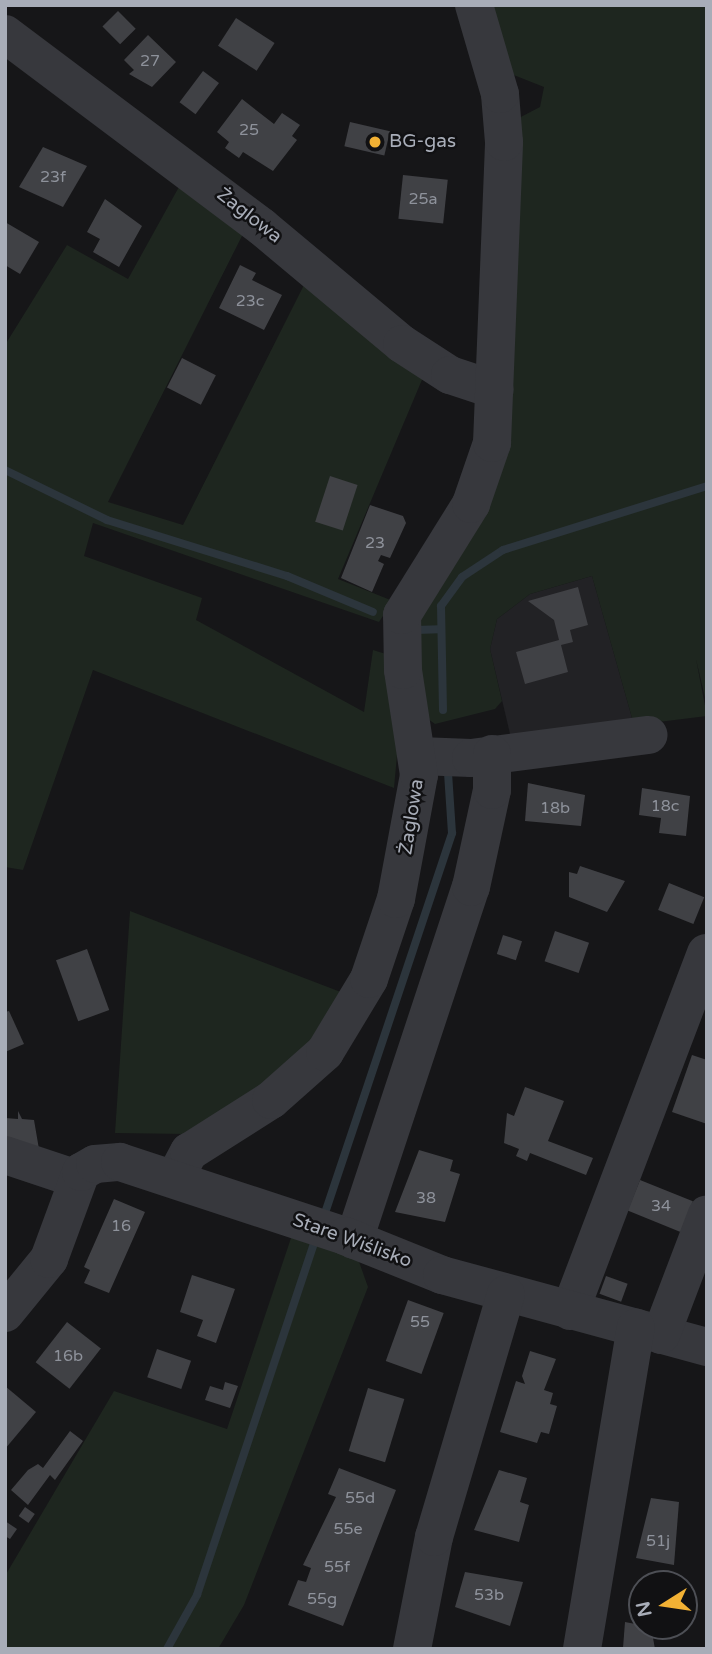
<!DOCTYPE html>
<meta charset="utf-8">
<style>
body{margin:0}
#map{position:relative;width:712px;height:1654px;overflow:hidden;background:#161618;font-family:"Varela Round",sans-serif}
div>[style]{position:absolute}
.built>*{inset:0;background:#222225}
.green>*{inset:0;background:#1e261f}
.stream>*{height:8px;margin:-4px;padding:0 4px;transform-origin:4px;border-radius:4px;background:#2c353c}
.building>*{inset:0;background:#404145;transform-origin:0 0}
.minor>*{height:38px;margin:-19px;padding:0 19px;transform-origin:19px;border-radius:19px;background:#37383d}
.dots>*{width:19px;height:19px;translate:-50% -50%;box-sizing:border-box;border:4px solid #111113;border-radius:50%}
span{translate:-50% -50%;white-space:nowrap;text-align:center;line-height:1.15;-webkit-text-stroke:5px #111113;paint-order:stroke}
.number-label{font-size:16px;color:#8e929b}
.number-label span{-webkit-text-stroke-width:0}
.poi-label{font-size:19px;color:#a8adb8}
.left{translate:0 -50%;text-align:left}
.street-label{font-size:19px;color:#a8adb8}
.frame{position:absolute;inset:0;border:7px solid #a8adb8;pointer-events:none}
.north{position:absolute;left:628px;top:1570px;width:70px;height:70px;box-sizing:border-box;background:#111113;border:2px solid #4d4f55;border-radius:50%;rotate:258deg;font-size:19px;font-weight:700;line-height:28px;text-align:center;color:#a8adb8}
.north::after{content:'';display:block;margin:auto;width:24px;height:32px;background:#f2b134;clip-path:polygon(50% 0,100% 100%,50% 72%,0 100%)}
</style>
<div id="map">
<div class="built">
<div style="clip-path:polygon(592px 576px,634px 725px,511px 738px,490px 649px,497px 619px,530px 594px)"></div>
</div>
<div class="green">
<div style="clip-path:polygon(487px 5px,707px 5px,707px 706px,696px 659px,707px 716px,634px 725px,592px 576px,530px 594px,497px 619px,490px 649px,502px 701px,495px 709px,435px 724px,417px 711px,421px 609px,469px 533px,515px 120px,540px 107px,544px 87px,506px 72px)"></div>
<div style="clip-path:polygon(185px 176px,247px 226px,108px 502px,183px 525px,306px 281px,424px 375px,338px 579px,393px 601px,379px 622px,93px 523px,84px 556px,202px 598px,196px 620px,364px 712px,373px 650px,389px 655px,399px 733px,394px 788px,93px 670px,23px 870px,5px 867px,5px 345px,67px 245px,128px 279px)"></div>
<div style="clip-path:polygon(130px 911px,346px 994px,288px 1073px,187px 1134px,115px 1133px)"></div>
<div style="clip-path:polygon(292px 1235px,358px 1259px,368px 1287px,244px 1605px,218px 1649px,5px 1649px,5px 1576px,114px 1391px,227px 1429px)"></div>
</div>
<div class="stream">
<div style="left:5px;top:470px;width:114px;rotate:26.1deg"></div>
<div style="left:107px;top:520px;width:189px;rotate:17.3deg"></div>
<div style="left:287px;top:576px;width:93px;rotate:22.7deg"></div>
<div style="left:416px;top:630px;width:23px;rotate:-2deg"></div>
<div style="left:443px;top:710px;width:104px;rotate:-91.1deg"></div>
<div style="left:441px;top:606px;width:36px;rotate:-54deg"></div>
<div style="left:462px;top:577px;width:49px;rotate:-33.4deg"></div>
<div style="left:503px;top:550px;width:214px;rotate:-17.4deg"></div>
<div style="left:323px;top:1219px;width:407px;rotate:-71.5deg"></div>
<div style="left:452px;top:833px;width:61px;rotate:-93.8deg"></div>
<div style="left:167px;top:1649px;width:62px;rotate:-60.9deg"></div>
<div style="left:197px;top:1595px;width:376px;rotate:-71.6deg"></div>
</div>
<div class="building">
<div style="left:118px;top:11px;width:25px;height:22px;rotate:45deg"></div>
<div style="left:236px;top:18px;width:46px;height:33px;rotate:33deg"></div>
<div style="clip-path:polygon(148px 35px,176px 62px,152px 87px,129px 74px,134px 70px,124px 60px)"></div>
<div style="left:203px;top:71px;width:20px;height:39px;rotate:37deg"></div>
<div style="clip-path:polygon(242px 99px,274px 124px,282px 113px,300px 125px,292px 136px,297px 140px,273px 171px,243px 152px,239px 158px,225px 148px,229px 142px,217px 132px)"></div>
<div style="left:350px;top:122px;width:41px;height:25px;rotate:13deg"></div>
<div style="clip-path:polygon(43px 147px,87px 166px,63px 207px,19px 187px)"></div>
<div style="left:403px;top:175px;width:45px;height:44px;rotate:6deg"></div>
<div style="clip-path:polygon(105px 199px,142px 226px,119px 267px,93px 252px,100px 239px,87px 232px)"></div>
<div style="clip-path:polygon(5px 222px,39px 242px,20px 274px,5px 265px)"></div>
<div style="clip-path:polygon(240px 265px,256px 273px,252px 280px,282px 295px,264px 330px,219px 308px)"></div>
<div style="left:182px;top:358px;width:38px;height:33px;rotate:27deg"></div>
<div style="left:330px;top:476px;width:29px;height:48px;rotate:18deg"></div>
<div style="clip-path:polygon(370px 505px,403px 516px,406px 523px,390px 558px,381px 555px,378px 561px,384px 564px,372px 592px,341px 578px)"></div>
<div style="clip-path:polygon(578px 587px,588px 625px,570px 630px,573px 642px,561px 645px,568px 672px,525px 684px,516px 652px,559px 640px,554px 620px,528px 601px)"></div>
<div style="clip-path:polygon(528px 783px,585px 795px,581px 826px,525px 821px)"></div>
<div style="clip-path:polygon(642px 788px,690px 796px,686px 836px,659px 833px,661px 818px,639px 815px)"></div>
<div style="clip-path:polygon(580px 866px,625px 881px,607px 912px,569px 897px,569px 872px,577px 874px)"></div>
<div style="left:669px;top:883px;width:38px;height:29px;rotate:22deg"></div>
<div style="left:555px;top:931px;width:36px;height:32px;rotate:19deg"></div>
<div style="left:503px;top:935px;width:20px;height:20px;rotate:18deg"></div>
<div style="left:87px;top:949px;width:65px;height:33px;rotate:70deg"></div>
<div style="clip-path:polygon(9px 1011px,24px 1044px,5px 1052px,5px 1012px)"></div>
<div style="clip-path:polygon(692px 1055px,707px 1060px,707px 1124px,672px 1112px)"></div>
<div style="clip-path:polygon(525px 1087px,564px 1101px,548px 1141px,593px 1158px,586px 1175px,530px 1153px,527px 1161px,516px 1156px,519px 1149px,504px 1143px,507px 1113px,514px 1116px)"></div>
<div style="clip-path:polygon(18px 1111px,22px 1119px,34px 1120px,40px 1155px,5px 1146px,5px 1118px,18px 1119px)"></div>
<div style="clip-path:polygon(419px 1150px,453px 1160px,450px 1171px,460px 1174px,445px 1222px,395px 1212px)"></div>
<div style="left:640px;top:1180px;width:57px;height:33px;rotate:22deg"></div>
<div style="clip-path:polygon(114px 1199px,145px 1212px,109px 1293px,84px 1283px,90px 1270px,84px 1267px)"></div>
<div style="clip-path:polygon(192px 1275px,235px 1289px,216px 1343px,197px 1336px,203px 1320px,180px 1312px)"></div>
<div style="left:606px;top:1276px;width:23px;height:19px;rotate:20deg"></div>
<div style="left:408px;top:1300px;width:38px;height:65px;rotate:20deg"></div>
<div style="left:67px;top:1322px;width:43px;height:51px;rotate:38deg"></div>
<div style="left:157px;top:1349px;width:36px;height:30px;rotate:19deg"></div>
<div style="clip-path:polygon(530px 1351px,556px 1359px,544px 1390px,553px 1393px,550px 1404px,557px 1406px,549px 1434px,541px 1432px,537px 1443px,500px 1432px,516px 1381px,525px 1384px,522px 1376px)"></div>
<div style="clip-path:polygon(225px 1382px,238px 1386px,230px 1408px,205px 1400px,210px 1386px,223px 1390px)"></div>
<div style="clip-path:polygon(5px 1386px,36px 1412px,5px 1449px)"></div>
<div style="left:368px;top:1388px;width:38px;height:66px;rotate:17deg"></div>
<div style="clip-path:polygon(70px 1431px,83px 1441px,55px 1480px,50px 1475px,28px 1505px,11px 1490px,28px 1470px,38px 1464px,43px 1468px)"></div>
<div style="clip-path:polygon(339px 1468px,396px 1490px,343px 1626px,288px 1605px,298px 1580px,306px 1582px,311px 1568px,303px 1565px,336px 1497px,328px 1494px)"></div>
<div style="clip-path:polygon(499px 1470px,527px 1478px,520px 1502px,529px 1505px,519px 1542px,474px 1530px)"></div>
<div style="clip-path:polygon(651px 1498px,679px 1502px,674px 1565px,636px 1558px)"></div>
<div style="left:25px;top:1507px;width:12px;height:11px;rotate:35deg"></div>
<div style="clip-path:polygon(5px 1521px,17px 1529px,10px 1539px,5px 1536px)"></div>
<div style="clip-path:polygon(465px 1572px,523px 1582px,510px 1626px,455px 1607px)"></div>
<div style="clip-path:polygon(625px 1622px,651px 1627px,655px 1649px,623px 1648px)"></div>
</div>
<div class="minor">
<div style="left:5px;top:34px;width:321px;rotate:36.9deg"></div>
<div style="left:262px;top:227px;width:182px;rotate:39.9deg"></div>
<div style="left:402px;top:344px;width:57px;rotate:32.9deg"></div>
<div style="left:450px;top:375px;width:47px;rotate:18.4deg"></div>
<div style="left:419px;top:756px;width:52px;rotate:2.2deg"></div>
<div style="left:471px;top:758px;width:179px;rotate:-7.4deg"></div>
<div style="left:5px;top:1155px;width:76px;rotate:18.4deg"></div>
<div style="left:175px;top:1178px;width:30px;rotate:-62deg"></div>
<div style="left:189px;top:1152px;width:97px;rotate:-32.4deg"></div>
<div style="left:271px;top:1100px;width:72px;rotate:-41.6deg"></div>
<div style="left:325px;top:1052px;width:85px;rotate:-58.9deg"></div>
<div style="left:369px;top:979px;width:84px;rotate:-71.4deg"></div>
<div style="left:396px;top:899px;width:126px;rotate:-79.5deg"></div>
<div style="left:419px;top:775px;width:106px;rotate:-98.7deg"></div>
<div style="left:403px;top:670px;width:55px;rotate:-91deg"></div>
<div style="left:402px;top:615px;width:131px;rotate:-58.1deg"></div>
<div style="left:471px;top:504px;width:65px;rotate:-71deg"></div>
<div style="left:492px;top:443px;width:301px;rotate:-87.7deg"></div>
<div style="left:504px;top:142px;width:48px;rotate:-94.8deg"></div>
<div style="left:500px;top:94px;width:93px;rotate:-106.3deg"></div>
<div style="left:354px;top:1240px;width:372px;rotate:-71.7deg"></div>
<div style="left:471px;top:887px;width:99px;rotate:-77.8deg"></div>
<div style="left:492px;top:790px;width:36px;rotate:-90deg"></div>
<div style="left:570px;top:1311px;width:383px;rotate:-69.2deg"></div>
<div style="left:5px;top:1313px;width:70px;rotate:-50.8deg"></div>
<div style="left:49px;top:1259px;width:93px;rotate:-69.8deg"></div>
<div style="left:81px;top:1172px;width:16px;rotate:-30deg"></div>
<div style="left:95px;top:1164px;width:25px;rotate:-5deg"></div>
<div style="left:120px;top:1162px;width:237px;rotate:18.2deg"></div>
<div style="left:345px;top:1236px;width:105px;rotate:21.9deg"></div>
<div style="left:442px;top:1275px;width:275px;rotate:15.2deg"></div>
<div style="left:661px;top:1335px;width:129px;rotate:-69.2deg"></div>
<div style="left:412px;top:1649px;width:114px;rotate:-78.9deg"></div>
<div style="left:434px;top:1537px;width:253px;rotate:-73.5deg"></div>
<div style="left:582px;top:1649px;width:326px;rotate:-80.5deg"></div>
</div>
<div class="dots">
<div style="left:375px;top:142px;background:#f2b134"></div>
</div>
<div class="number-label">
<span style="left:150px;top:61px">27</span>
<span style="left:249px;top:130px">25</span>
<span style="left:53px;top:177px">23f</span>
<span style="left:423px;top:199px">25a</span>
<span style="left:250px;top:301px">23c</span>
<span style="left:375px;top:543px">23</span>
<span style="left:665px;top:806px">18c</span>
<span style="left:555px;top:808px">18b</span>
<span style="left:426px;top:1198px">38</span>
<span style="left:661px;top:1206px">34</span>
<span style="left:121px;top:1226px">16</span>
<span style="left:420px;top:1322px">55</span>
<span style="left:68px;top:1356px">16b</span>
<span style="left:360px;top:1498px">55d</span>
<span style="left:348px;top:1529px">55e</span>
<span style="left:658px;top:1541px">51j</span>
<span style="left:337px;top:1567px">55f</span>
<span style="left:489px;top:1595px">53b</span>
<span style="left:322px;top:1599px">55g</span>
</div>
<div class="poi-label">
<span class="left" style="left:389px;top:142px">BG-gas</span>
</div>
<div class="street-label">
<span style="left:249px;top:216px;rotate:38deg">Żaglowa</span>
<span style="left:412px;top:817px;rotate:-81deg">Żaglowa</span>
<span style="left:352px;top:1241px;rotate:20deg">Stare Wiślisko</span>
</div>
<div class="frame"></div>
<div class="north">N</div>
</div>
